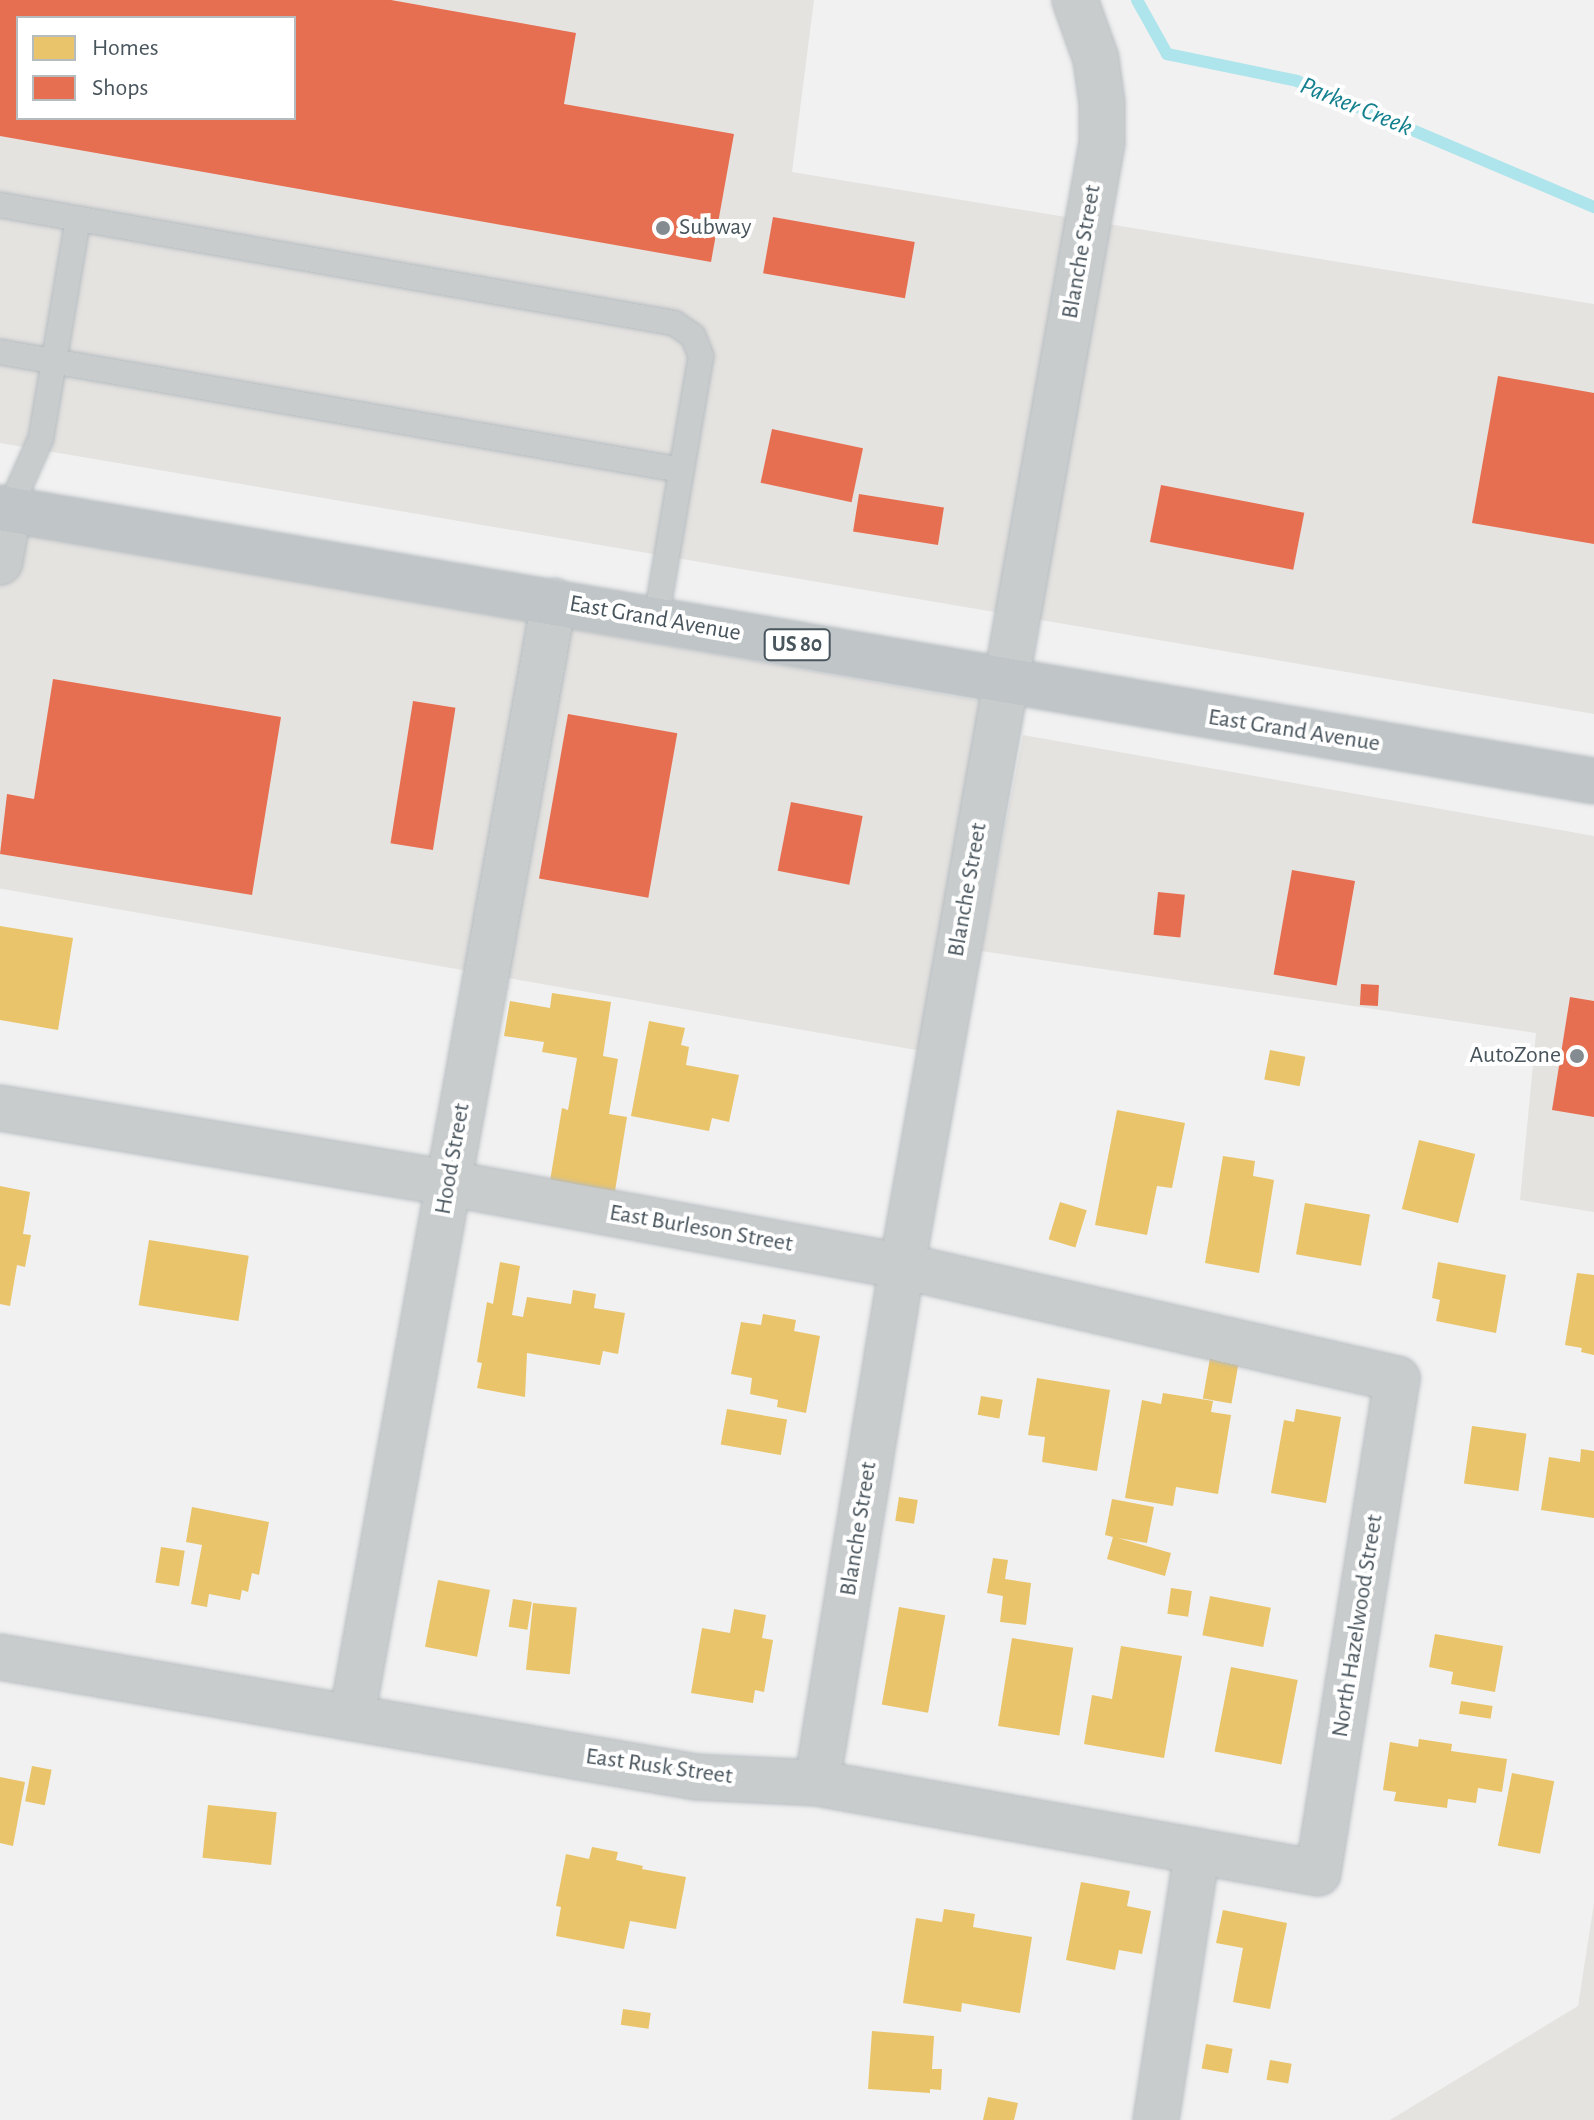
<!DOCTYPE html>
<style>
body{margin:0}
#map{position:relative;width:1594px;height:2120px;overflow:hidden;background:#f1f1f1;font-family:"Alegreya Sans",sans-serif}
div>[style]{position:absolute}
.commercial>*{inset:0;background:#e5e3e0;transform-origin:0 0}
.homes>*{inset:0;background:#e9c46a;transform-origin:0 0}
.shops>*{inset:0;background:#e76f51;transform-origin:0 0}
.stream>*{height:12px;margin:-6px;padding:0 6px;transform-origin:6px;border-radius:6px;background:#aee4eb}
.roads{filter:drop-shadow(0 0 2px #b6bcc0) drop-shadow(0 0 2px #b6bcc0)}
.service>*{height:24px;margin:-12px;padding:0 12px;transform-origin:12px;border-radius:12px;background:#c8cccd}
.minor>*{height:44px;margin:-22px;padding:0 22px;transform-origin:22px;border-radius:22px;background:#c8cccd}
.trunk>*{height:44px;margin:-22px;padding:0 22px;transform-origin:22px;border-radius:22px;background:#c0c6c8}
.dots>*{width:22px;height:22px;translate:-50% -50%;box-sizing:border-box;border:4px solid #fff;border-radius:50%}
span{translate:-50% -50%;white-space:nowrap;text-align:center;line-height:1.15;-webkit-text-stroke:8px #fff;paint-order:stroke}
.shield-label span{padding:2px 6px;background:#fff;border:2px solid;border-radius:6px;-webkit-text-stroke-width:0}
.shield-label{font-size:22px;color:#49555d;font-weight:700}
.poi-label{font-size:24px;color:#49555d}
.left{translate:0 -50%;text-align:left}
.right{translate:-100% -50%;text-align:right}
.street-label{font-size:24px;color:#49555d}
.water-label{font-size:26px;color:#14808e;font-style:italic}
.legend{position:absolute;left:16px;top:16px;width:280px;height:104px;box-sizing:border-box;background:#fff;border:2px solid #b6bbbe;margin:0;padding:10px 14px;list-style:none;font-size:24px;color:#49555d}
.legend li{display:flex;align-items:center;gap:16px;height:40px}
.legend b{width:40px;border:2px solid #b6bbbe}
</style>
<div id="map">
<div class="commercial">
<div style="clip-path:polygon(evenodd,0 0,814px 0,792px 172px,1594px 304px,1594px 714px,0 443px,0 0,18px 18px,294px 18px,294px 118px,18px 118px,18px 18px)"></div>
<div style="left:0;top:528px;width:1023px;height:355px;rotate:10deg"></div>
<div style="clip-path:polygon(1023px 735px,1594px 836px,1594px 1212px,1520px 1200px,1536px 1033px,981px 951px)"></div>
<div style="clip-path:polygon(1594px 1903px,1594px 2120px,1390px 2120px,1578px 2006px)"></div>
</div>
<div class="homes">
<div style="clip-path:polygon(0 926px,73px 938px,58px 1030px,0 1020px)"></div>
<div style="clip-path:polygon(552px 993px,611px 1002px,603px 1056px,618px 1059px,609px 1114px,627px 1117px,615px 1191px,550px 1181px,562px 1108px,568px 1110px,577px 1058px,542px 1052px,544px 1042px,504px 1036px,510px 1001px,550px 1008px)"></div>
<div style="clip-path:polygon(649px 1021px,685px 1028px,681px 1045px,689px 1047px,686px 1065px,739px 1075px,729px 1122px,712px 1118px,709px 1131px,631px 1116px)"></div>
<div style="left:1270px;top:1050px;width:36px;height:30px;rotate:11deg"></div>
<div style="clip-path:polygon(1117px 1110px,1185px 1123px,1172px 1188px,1157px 1186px,1147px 1235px,1095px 1225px)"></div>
<div style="left:1419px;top:1140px;width:58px;height:71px;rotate:14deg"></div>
<div style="clip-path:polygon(1223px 1156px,1255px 1161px,1253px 1176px,1274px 1180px,1259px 1273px,1205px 1263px)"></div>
<div style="clip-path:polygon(0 1186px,30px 1192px,23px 1234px,31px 1235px,25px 1267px,17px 1265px,10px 1306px,0 1304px)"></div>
<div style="left:1060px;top:1202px;width:28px;height:39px;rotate:17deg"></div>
<div style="left:1305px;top:1203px;width:66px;height:52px;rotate:10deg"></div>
<div style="left:149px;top:1240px;width:101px;height:66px;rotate:9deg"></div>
<div style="clip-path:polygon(500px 1262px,520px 1266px,512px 1315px,523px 1317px,527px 1297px,571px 1304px,573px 1290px,596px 1294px,594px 1308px,625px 1313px,618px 1354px,603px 1351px,600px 1365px,527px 1353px,525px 1397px,477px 1388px,482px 1363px,477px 1362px,487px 1302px,493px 1304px)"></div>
<div style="clip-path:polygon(1438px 1262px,1506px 1275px,1496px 1333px,1436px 1321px,1440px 1300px,1432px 1298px)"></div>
<div style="clip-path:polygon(1577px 1273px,1594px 1275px,1594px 1355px,1581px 1352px,1582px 1348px,1565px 1345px)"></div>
<div style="clip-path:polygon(763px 1314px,796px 1320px,794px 1331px,820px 1336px,806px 1413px,777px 1407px,778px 1400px,750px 1394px,752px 1378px,731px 1374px,741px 1322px,761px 1325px)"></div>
<div style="left:1210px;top:1358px;width:29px;height:41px;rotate:10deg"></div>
<div style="clip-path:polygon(1037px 1378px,1110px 1390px,1097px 1471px,1042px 1462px,1045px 1437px,1028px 1435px)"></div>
<div style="clip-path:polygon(1163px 1393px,1213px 1401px,1211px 1412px,1231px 1415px,1218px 1494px,1176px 1487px,1173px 1506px,1125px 1498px,1142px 1400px,1161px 1404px)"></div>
<div style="left:981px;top:1396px;width:22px;height:19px;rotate:10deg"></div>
<div style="left:727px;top:1409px;width:61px;height:36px;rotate:10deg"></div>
<div style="clip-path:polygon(1296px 1409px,1341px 1417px,1326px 1503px,1271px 1493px,1284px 1420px,1294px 1422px)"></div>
<div style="left:1472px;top:1426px;width:55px;height:58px;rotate:8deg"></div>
<div style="clip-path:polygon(1581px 1449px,1594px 1451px,1594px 1518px,1541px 1510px,1549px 1457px,1580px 1462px)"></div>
<div style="left:899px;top:1497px;width:19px;height:24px;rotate:9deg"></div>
<div style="clip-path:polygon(1112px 1499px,1154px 1507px,1147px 1543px,1118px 1538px,1171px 1553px,1165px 1576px,1107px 1559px,1113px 1537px,1105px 1535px)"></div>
<div style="clip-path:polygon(192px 1507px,269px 1522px,259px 1575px,252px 1573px,248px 1592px,242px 1590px,240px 1600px,209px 1594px,207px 1607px,191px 1604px,202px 1545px,186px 1542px)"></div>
<div style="left:161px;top:1547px;width:24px;height:36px;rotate:9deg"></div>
<div style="clip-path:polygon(993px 1558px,1008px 1560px,1005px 1579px,1031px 1583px,1026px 1625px,1000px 1622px,1003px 1596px,987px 1593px)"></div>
<div style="left:438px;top:1580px;width:53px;height:68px;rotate:11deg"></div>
<div style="left:1171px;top:1588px;width:21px;height:26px;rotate:8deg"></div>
<div style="left:1210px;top:1596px;width:62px;height:40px;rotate:11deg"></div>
<div style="left:513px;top:1599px;width:19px;height:28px;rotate:9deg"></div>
<div style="left:533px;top:1603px;width:44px;height:67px;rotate:6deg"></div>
<div style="left:899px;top:1607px;width:47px;height:99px;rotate:10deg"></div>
<div style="clip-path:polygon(734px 1609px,766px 1615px,762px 1638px,773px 1640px,764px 1692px,755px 1690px,753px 1703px,691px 1693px,702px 1628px,730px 1633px)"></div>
<div style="clip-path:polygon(1435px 1634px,1503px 1646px,1495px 1692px,1451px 1684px,1453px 1672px,1429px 1667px)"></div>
<div style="left:1012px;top:1638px;width:62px;height:89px;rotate:9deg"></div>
<div style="clip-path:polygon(1121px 1646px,1182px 1656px,1164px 1758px,1084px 1744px,1092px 1695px,1112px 1699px)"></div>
<div style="left:1231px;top:1667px;width:68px;height:86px;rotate:11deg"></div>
<div style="left:1461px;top:1701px;width:32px;height:13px;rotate:9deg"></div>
<div style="clip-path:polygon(1419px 1739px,1452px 1744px,1451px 1751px,1507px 1759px,1502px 1792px,1478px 1788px,1476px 1803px,1448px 1799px,1447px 1808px,1394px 1801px,1396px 1792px,1383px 1790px,1390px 1742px,1418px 1747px)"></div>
<div style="left:32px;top:1766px;width:20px;height:36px;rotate:11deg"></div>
<div style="left:1512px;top:1773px;width:43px;height:74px;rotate:11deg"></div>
<div style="clip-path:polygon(0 1777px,25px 1782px,13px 1846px,0 1843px)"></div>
<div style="left:208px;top:1805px;width:69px;height:53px;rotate:6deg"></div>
<div style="clip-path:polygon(592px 1847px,618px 1852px,616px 1860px,643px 1866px,642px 1869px,686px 1877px,676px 1929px,630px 1921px,624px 1949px,556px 1936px,561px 1907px,556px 1906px,566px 1854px,589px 1859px)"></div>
<div style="clip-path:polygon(1081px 1882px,1130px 1891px,1127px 1906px,1151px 1911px,1142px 1954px,1119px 1950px,1115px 1970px,1066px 1960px)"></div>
<div style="clip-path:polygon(944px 1909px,975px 1914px,973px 1927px,1032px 1937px,1020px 2013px,962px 2003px,961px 2012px,903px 2003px,916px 1918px,942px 1922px)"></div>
<div style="clip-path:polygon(1223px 1910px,1287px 1923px,1270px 2009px,1233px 2002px,1243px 1948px,1216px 1943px)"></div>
<div style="left:623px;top:2009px;width:28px;height:16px;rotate:8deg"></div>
<div style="clip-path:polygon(872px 2031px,934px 2036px,932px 2069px,942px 2069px,941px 2090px,930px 2089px,930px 2093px,868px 2089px)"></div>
<div style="left:1206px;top:2044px;width:27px;height:25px;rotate:10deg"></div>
<div style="left:1270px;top:2060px;width:22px;height:20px;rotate:10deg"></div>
<div style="clip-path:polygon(988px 2097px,1018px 2103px,1014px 2120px,983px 2120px)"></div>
</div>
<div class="shops">
<div style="clip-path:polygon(evenodd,0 0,391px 0,576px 33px,564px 104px,734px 134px,711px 262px,0 136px,0 0,18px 18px,294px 18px,294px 118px,18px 118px,18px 18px)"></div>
<div style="left:773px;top:217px;width:144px;height:57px;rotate:10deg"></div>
<div style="clip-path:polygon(1498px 376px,1594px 393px,1594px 544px,1472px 523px)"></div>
<div style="left:772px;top:429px;width:93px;height:55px;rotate:12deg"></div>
<div style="left:1161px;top:485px;width:146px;height:58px;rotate:11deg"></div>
<div style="left:859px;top:494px;width:86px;height:38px;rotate:9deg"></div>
<div style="clip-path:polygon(53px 679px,281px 717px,252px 895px,0 854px,7px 794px,34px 799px)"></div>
<div style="left:413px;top:701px;width:43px;height:144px;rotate:9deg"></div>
<div style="left:568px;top:714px;width:111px;height:167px;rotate:10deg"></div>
<div style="left:791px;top:802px;width:73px;height:70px;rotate:11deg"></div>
<div style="left:1292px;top:870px;width:64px;height:106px;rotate:10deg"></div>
<div style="left:1158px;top:892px;width:27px;height:43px;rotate:6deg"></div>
<div style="left:1361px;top:984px;width:18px;height:21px;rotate:3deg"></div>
<div style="clip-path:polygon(1570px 997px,1594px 1001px,1594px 1117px,1552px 1110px)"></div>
</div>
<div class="stream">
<div style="left:1137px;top:0;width:62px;rotate:60.9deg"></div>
<div style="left:1167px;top:54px;width:133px;rotate:11.7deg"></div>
<div style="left:1297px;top:81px;width:323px;rotate:23deg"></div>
</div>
<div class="roads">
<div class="service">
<div style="left:0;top:205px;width:684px;rotate:9.93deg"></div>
<div style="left:674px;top:323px;width:23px;rotate:34deg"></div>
<div style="left:693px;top:336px;width:22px;rotate:68deg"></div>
<div style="left:701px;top:356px;width:267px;rotate:99.7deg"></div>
<div style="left:0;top:352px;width:691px;rotate:9.83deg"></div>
<div style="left:9px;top:510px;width:79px;rotate:-66deg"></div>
<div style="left:41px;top:438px;width:222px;rotate:-80.4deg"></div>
</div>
<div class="minor">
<div style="left:0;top:562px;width:53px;rotate:-80.2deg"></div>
<div style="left:0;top:1108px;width:454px;rotate:9.5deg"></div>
<div style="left:448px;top:1183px;width:462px;rotate:10.4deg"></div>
<div style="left:902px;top:1266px;width:508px;rotate:12.86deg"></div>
<div style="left:1397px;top:1379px;width:500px;rotate:99.09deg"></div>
<div style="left:1318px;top:1873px;width:509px;rotate:-169.82deg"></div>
<div style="left:817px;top:1783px;width:121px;rotate:-177.2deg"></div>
<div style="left:696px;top:1777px;width:706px;rotate:-170.22deg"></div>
<div style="left:352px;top:1716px;width:1133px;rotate:-79.73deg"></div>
<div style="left:817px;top:1783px;width:524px;rotate:-80.66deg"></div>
<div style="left:902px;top:1266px;width:1141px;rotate:-79.9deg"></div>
<div style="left:1102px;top:143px;width:40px;rotate:-90deg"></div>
<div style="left:1102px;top:103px;width:44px;rotate:-97.8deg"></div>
<div style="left:1096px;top:59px;width:63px;rotate:-109.6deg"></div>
<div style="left:1156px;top:2120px;width:272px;rotate:-81.3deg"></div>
</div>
<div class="trunk">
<div style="left:0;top:508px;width:1617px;rotate:9.72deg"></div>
</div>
</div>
<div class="dots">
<div style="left:663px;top:228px;background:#848c91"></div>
<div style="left:1577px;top:1056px;background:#848c91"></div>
</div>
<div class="shield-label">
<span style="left:797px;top:645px">US 80</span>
</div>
<div class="poi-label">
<span class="left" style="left:679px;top:228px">Subway</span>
<span class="right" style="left:1561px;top:1056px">AutoZone</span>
</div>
<div class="street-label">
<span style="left:1082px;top:252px;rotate:-80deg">Blanche Street</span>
<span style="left:655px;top:619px;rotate:10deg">East Grand Avenue</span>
<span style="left:1294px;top:731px;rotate:9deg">East Grand Avenue</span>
<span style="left:968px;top:890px;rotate:-80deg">Blanche Street</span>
<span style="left:453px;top:1159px;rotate:-80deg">Hood Street</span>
<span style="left:701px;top:1229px;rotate:10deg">East Burleson Street</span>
<span style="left:859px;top:1529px;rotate:-81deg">Blanche Street</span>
<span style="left:1358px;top:1626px;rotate:-81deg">North Hazelwood Street</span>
<span style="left:659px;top:1767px;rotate:8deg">East Rusk Street</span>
</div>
<div class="water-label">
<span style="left:1356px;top:107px;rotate:22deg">Parker Creek</span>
</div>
<ul class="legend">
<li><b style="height:22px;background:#e9c46a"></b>Homes</li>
<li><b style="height:22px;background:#e76f51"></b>Shops</li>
</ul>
</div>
